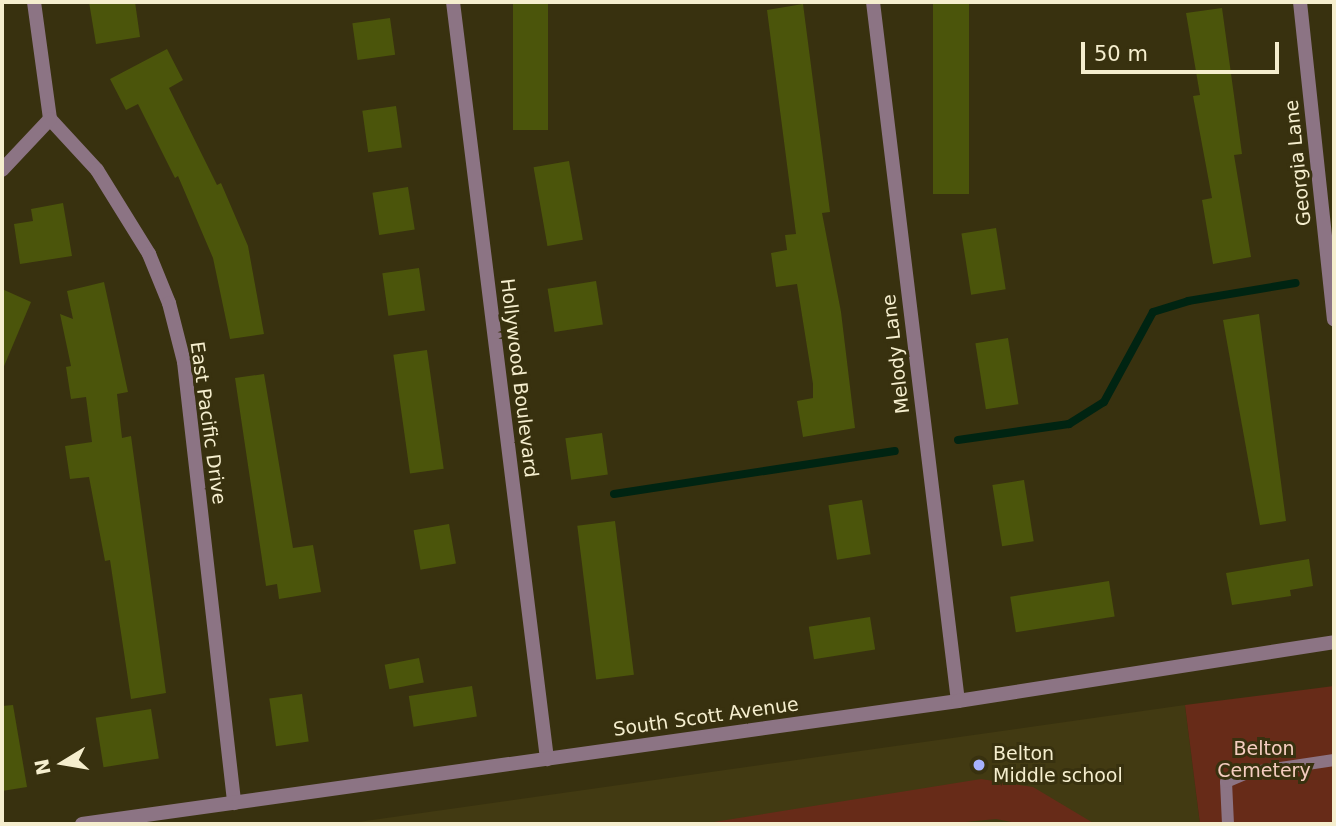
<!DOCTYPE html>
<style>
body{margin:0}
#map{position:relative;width:1336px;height:826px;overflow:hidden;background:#38310f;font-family:"DejaVu Sans",sans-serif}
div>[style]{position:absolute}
.built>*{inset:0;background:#423a12}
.green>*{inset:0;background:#672b18}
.stream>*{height:8px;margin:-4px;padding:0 4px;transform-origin:4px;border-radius:4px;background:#002412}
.building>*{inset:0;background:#4b550b;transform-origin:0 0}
.lane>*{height:12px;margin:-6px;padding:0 6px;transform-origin:6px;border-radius:6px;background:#8c7484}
.street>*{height:14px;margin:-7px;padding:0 7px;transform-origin:7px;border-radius:7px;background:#8c7484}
.dots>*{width:19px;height:19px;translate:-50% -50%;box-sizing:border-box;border:4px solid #38310f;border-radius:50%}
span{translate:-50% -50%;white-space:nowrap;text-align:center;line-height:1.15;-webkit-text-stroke:6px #38310f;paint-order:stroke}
.street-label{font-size:19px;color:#f5eece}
.park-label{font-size:19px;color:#f5cdc0}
.poi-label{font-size:19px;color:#f5eece}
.left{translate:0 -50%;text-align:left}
.frame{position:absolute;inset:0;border:4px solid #f5eece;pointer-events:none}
.north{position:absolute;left:28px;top:728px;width:70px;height:70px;-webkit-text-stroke:5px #38310f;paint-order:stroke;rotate:259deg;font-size:19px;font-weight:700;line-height:28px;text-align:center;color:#f5eece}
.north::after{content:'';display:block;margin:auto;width:24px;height:32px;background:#f5eece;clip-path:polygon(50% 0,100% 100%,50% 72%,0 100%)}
.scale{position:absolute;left:1081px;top:42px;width:198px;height:32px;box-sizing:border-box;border:4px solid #f5eece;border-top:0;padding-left:9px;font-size:21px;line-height:24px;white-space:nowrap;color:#f5eece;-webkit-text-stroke:5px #38310f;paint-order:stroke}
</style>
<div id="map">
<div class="built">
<div style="clip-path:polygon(1185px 705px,1200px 824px,344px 824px)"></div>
</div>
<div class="green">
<div style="clip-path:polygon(1334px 686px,1334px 824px,1200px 824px,1185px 705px)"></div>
<div style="clip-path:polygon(981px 779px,1033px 787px,1095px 824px,1022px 824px,996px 819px,945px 824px,701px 824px)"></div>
</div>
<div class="stream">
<div style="left:958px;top:440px;width:112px;rotate:-8.2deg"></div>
<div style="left:1069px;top:424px;width:41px;rotate:-32.2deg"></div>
<div style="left:1104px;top:402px;width:102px;rotate:-61.4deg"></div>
<div style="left:1153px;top:312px;width:37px;rotate:-17deg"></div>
<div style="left:1188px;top:301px;width:109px;rotate:-9.5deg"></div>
<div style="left:614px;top:494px;width:284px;rotate:-8.7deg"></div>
</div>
<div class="building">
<div style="clip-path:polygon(89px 2px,135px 2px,140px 37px,96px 44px)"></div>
<div style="left:513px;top:2px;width:35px;height:128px"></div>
<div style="left:933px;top:2px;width:36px;height:192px"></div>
<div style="clip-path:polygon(803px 4px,830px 212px,822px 213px,841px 312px,855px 428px,803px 437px,797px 401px,813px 398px,813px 384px,797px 284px,776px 287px,771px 253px,787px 250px,785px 235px,796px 234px,767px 10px)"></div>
<div style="clip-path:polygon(1222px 8px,1242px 154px,1234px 155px,1251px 257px,1213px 264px,1202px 200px,1212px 198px,1193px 96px,1200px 95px,1186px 13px)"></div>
<div style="left:390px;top:18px;width:37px;height:38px;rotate:82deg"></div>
<div style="clip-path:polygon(167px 49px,183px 80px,169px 88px,217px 185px,221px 183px,248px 246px,264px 334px,230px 339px,213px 258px,178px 176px,175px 178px,138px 104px,126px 110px,110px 79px)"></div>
<div style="left:396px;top:106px;width:42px;height:34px;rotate:82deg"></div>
<div style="left:569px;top:161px;width:80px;height:36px;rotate:80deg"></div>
<div style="left:408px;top:187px;width:43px;height:36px;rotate:81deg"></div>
<div style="clip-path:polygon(63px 203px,72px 256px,20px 264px,14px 224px,33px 221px,31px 209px)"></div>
<div style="left:996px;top:228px;width:62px;height:35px;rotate:81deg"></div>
<div style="left:419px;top:268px;width:43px;height:37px;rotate:82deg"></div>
<div style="left:596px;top:281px;width:44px;height:49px;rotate:81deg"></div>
<div style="clip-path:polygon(104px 282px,128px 392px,117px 394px,122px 438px,131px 436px,166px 693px,131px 699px,110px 560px,105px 561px,89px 477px,70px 479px,65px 446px,92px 442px,86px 397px,71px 399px,66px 367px,71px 366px,60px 314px,73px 319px,67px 291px)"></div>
<div style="clip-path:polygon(2px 289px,31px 302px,2px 371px)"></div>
<div style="clip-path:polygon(1259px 314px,1286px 521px,1260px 525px,1223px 320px)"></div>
<div style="left:1008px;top:338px;width:67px;height:33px;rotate:81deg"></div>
<div style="left:427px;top:350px;width:120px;height:34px;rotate:82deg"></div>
<div style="clip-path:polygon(264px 374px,293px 548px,313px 545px,321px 592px,279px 599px,277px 584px,266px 586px,235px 378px)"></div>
<div style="left:602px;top:433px;width:42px;height:37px;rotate:82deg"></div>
<div style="left:1024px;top:480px;width:62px;height:32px;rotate:81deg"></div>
<div style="left:862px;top:500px;width:55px;height:34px;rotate:81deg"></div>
<div style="left:615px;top:521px;width:155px;height:38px;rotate:83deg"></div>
<div style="left:449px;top:524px;width:40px;height:36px;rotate:80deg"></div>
<div style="clip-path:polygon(1309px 559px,1313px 586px,1290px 590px,1291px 596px,1232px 605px,1226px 573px)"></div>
<div style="left:1109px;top:581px;width:36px;height:100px;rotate:81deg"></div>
<div style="left:870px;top:617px;width:33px;height:62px;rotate:81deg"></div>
<div style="left:419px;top:658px;width:25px;height:35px;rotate:79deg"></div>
<div style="left:472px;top:686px;width:31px;height:64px;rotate:81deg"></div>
<div style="left:302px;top:694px;width:48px;height:33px;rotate:82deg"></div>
<div style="clip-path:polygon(13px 705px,27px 787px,2px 791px,2px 706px)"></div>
<div style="left:151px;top:709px;width:50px;height:56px;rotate:81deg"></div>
</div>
<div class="lane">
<div style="left:1228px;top:824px;width:42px;rotate:-92.7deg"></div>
<div style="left:1226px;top:782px;width:23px;rotate:-23deg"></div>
<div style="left:1247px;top:773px;width:88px;rotate:-8.5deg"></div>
</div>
<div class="street">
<div style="left:34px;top:2px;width:118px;rotate:82.2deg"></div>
<div style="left:50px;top:119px;width:69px;rotate:47.3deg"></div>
<div style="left:97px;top:170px;width:99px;rotate:58.2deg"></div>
<div style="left:149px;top:254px;width:53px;rotate:67.8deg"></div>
<div style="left:169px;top:303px;width:61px;rotate:75.7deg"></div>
<div style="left:184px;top:362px;width:444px;rotate:83.5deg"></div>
<div style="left:453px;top:2px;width:763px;rotate:82.92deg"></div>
<div style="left:873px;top:2px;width:704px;rotate:83.07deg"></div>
<div style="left:1300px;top:2px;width:319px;rotate:83.9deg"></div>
<div style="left:2px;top:170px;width:70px;rotate:-46.7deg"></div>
<div style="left:82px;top:824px;width:885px;rotate:-7.99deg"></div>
<div style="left:958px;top:701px;width:381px;rotate:-8.9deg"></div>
</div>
<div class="dots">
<div style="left:979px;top:765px;background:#a7b1fc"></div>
</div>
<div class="street-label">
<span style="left:1298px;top:163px;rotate:-96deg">Georgia Lane</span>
<span style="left:896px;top:354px;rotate:-97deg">Melody Lane</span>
<span style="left:519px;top:378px;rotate:83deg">Hollywood Boulevard</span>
<span style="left:208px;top:423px;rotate:82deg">East Pacific Drive</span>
<span style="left:706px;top:717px;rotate:-8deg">South Scott Avenue</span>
</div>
<div class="park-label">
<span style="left:1264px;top:760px">Belton<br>Cemetery</span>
</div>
<div class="poi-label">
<span class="left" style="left:993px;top:765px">Belton<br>Middle school</span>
</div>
<div class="frame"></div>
<div class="north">N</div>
<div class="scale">50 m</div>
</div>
